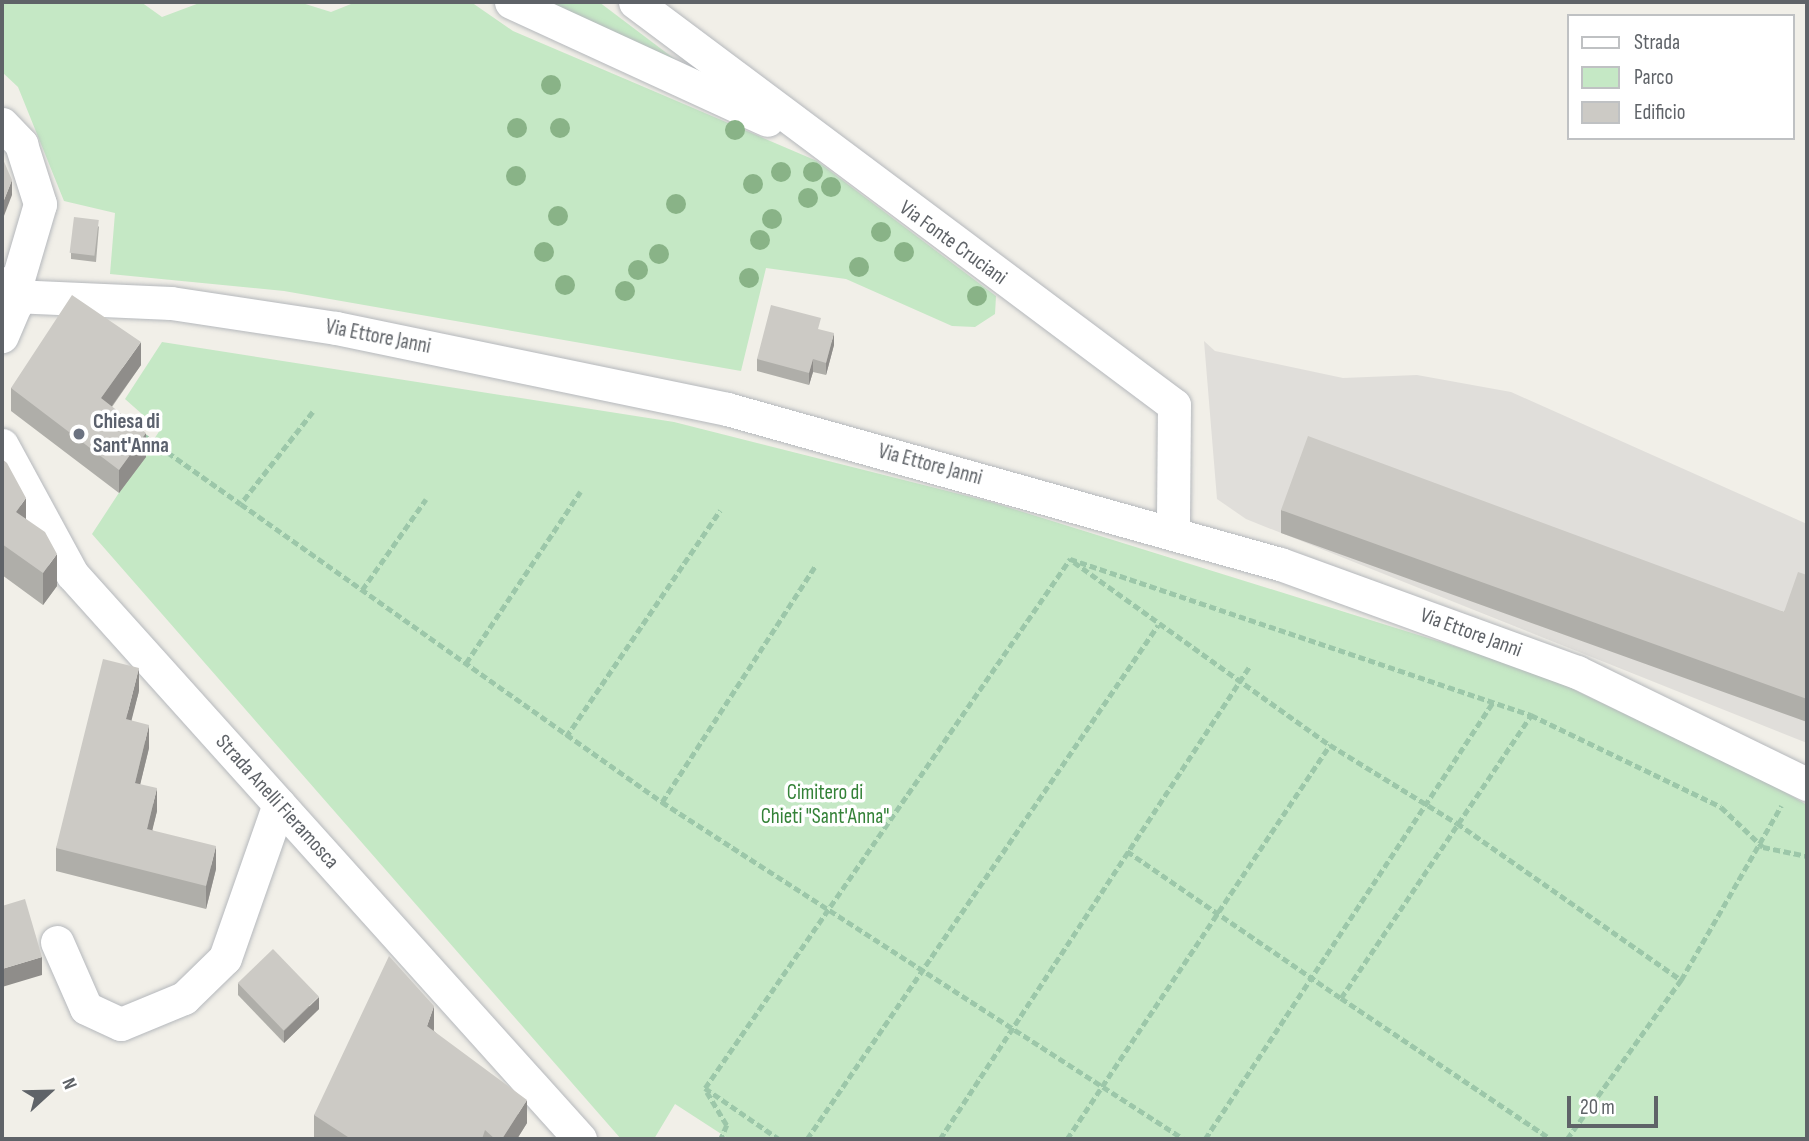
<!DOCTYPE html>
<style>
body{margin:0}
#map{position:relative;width:1809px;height:1141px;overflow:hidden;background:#f1efe8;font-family:"Sofia Sans Condensed",sans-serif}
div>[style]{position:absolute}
.industrial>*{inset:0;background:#e0deda}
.green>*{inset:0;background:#c5e8c5}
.path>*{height:4.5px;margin-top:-2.25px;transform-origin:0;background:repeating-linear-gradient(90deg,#9cc7a9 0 7px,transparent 0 10.5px)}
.roads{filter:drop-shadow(0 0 2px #b5b8bc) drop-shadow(0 0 2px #b5b8bc)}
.minor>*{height:33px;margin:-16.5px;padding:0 16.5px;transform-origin:16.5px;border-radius:16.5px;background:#fff}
.trees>*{width:20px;height:20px;margin:-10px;border-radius:50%;background:#89b387}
.wall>*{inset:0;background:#afaea9}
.shaded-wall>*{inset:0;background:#8f8d8a}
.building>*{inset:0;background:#cccac5;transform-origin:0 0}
.dots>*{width:19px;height:19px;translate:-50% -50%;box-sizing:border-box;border:4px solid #fff;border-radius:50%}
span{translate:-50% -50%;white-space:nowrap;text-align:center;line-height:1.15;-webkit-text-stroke:7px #fff;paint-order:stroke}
.street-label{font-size:21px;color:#5f6368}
.worship-label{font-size:21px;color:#5b616d;font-weight:700}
.left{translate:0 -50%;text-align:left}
.park-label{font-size:21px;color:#348238}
.frame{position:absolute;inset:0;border:4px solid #5f6368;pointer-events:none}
.legend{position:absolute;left:1567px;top:14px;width:228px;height:126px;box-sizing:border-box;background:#fff;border:2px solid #bfc1c3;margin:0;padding:9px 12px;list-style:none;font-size:21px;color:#5f6368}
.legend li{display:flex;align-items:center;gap:14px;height:35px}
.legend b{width:35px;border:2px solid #bfc1c3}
.north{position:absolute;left:14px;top:1057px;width:70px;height:70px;-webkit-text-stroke:5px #fff;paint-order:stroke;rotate:68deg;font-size:19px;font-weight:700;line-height:28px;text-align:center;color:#5f6368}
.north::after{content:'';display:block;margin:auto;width:24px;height:32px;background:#5f6368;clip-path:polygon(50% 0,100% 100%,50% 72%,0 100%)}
.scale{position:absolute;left:1567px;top:1096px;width:91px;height:32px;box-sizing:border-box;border:4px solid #5f6368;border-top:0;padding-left:9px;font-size:21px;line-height:24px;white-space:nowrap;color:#5f6368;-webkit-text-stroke:5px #fff;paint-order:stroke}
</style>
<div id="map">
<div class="industrial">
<div style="clip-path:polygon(1204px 341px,1215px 351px,1343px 378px,1417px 375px,1511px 392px,1807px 524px,1807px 743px,1246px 519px,1217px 499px)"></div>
</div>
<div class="green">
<div style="clip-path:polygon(2px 2px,141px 2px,162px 17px,202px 2px,299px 2px,331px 12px,356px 2px,471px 2px,513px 31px,817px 161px,996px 296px,995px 314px,975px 327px,952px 326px,846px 279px,766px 268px,741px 371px,284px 291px,110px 274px,115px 213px,64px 201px,18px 87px,2px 72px)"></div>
<div style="clip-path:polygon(533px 2px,599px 2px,709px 85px)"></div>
<div style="clip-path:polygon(162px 342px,674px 422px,991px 502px,1537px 672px,1773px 785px,1807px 805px,1807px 1139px,729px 1139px,675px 1104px,654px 1139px,621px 1139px,92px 534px,160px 430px,125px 399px)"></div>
</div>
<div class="path">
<div style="left:313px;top:412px;width:117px;rotate:128deg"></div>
<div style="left:241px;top:504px;width:516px;rotate:35.29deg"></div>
<div style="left:662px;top:802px;width:621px;rotate:32.85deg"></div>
<div style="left:142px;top:434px;width:121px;rotate:35.3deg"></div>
<div style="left:1074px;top:562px;width:315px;rotate:35.6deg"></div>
<div style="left:1330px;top:745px;width:149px;rotate:31.6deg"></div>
<div style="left:1457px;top:823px;width:274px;rotate:35deg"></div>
<div style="left:1681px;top:980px;width:201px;rotate:-60.1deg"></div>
<div style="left:362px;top:590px;width:111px;rotate:-54.9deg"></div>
<div style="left:466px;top:663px;width:206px;rotate:-56.3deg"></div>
<div style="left:566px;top:737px;width:274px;rotate:-55.8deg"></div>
<div style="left:662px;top:802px;width:281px;rotate:-57deg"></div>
<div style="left:1127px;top:851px;width:260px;rotate:34.5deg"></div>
<div style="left:1341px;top:998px;width:341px;rotate:-56.1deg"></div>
<div style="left:1341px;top:998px;width:253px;rotate:33.9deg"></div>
<div style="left:705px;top:1088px;width:643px;rotate:-55.4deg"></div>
<div style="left:1070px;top:559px;width:487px;rotate:18.7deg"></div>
<div style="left:1531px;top:715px;width:211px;rotate:25.8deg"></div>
<div style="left:1721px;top:807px;width:58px;rotate:43.6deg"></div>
<div style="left:1763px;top:847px;width:45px;rotate:11.6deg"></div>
<div style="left:705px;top:1088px;width:90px;rotate:34.6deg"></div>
<div style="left:707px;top:1092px;width:39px;rotate:59deg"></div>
<div style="left:727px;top:1125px;width:15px;rotate:113deg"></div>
<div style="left:807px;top:1139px;width:622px;rotate:-55.67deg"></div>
<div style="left:940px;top:1139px;width:564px;rotate:-56.79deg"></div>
<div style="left:1067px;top:1139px;width:474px;rotate:-56.3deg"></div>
<div style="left:1205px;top:1139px;width:523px;rotate:-56.61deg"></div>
<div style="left:1567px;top:1139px;width:196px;rotate:-54.4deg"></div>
</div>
<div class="roads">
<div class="minor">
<div style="left:511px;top:2px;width:282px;rotate:24.7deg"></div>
<div style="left:635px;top:2px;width:673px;rotate:36.78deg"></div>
<div style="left:1174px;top:405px;width:126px;rotate:90.5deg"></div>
<div style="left:2px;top:124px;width:28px;rotate:46deg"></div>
<div style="left:21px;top:144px;width:63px;rotate:72.4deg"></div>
<div style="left:40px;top:204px;width:96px;rotate:106.4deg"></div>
<div style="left:2px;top:283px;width:26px;rotate:59deg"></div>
<div style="left:15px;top:305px;width:34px;rotate:113deg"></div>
<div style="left:13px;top:296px;width:158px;rotate:2.5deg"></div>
<div style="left:171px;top:303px;width:167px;rotate:8.6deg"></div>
<div style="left:336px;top:328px;width:399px;rotate:11.7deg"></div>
<div style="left:727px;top:409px;width:574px;rotate:15.66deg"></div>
<div style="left:1280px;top:564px;width:316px;rotate:20deg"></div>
<div style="left:1577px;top:672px;width:256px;rotate:26deg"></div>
<div style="left:2px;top:445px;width:147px;rotate:61.5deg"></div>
<div style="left:72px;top:574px;width:760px;rotate:48.04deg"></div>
<div style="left:57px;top:942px;width:72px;rotate:66.3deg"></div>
<div style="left:86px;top:1008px;width:38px;rotate:25deg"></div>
<div style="left:121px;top:1024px;width:68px;rotate:-22.4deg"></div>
<div style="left:184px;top:998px;width:57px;rotate:-44.3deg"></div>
<div style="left:225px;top:958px;width:163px;rotate:-70.7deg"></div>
</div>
</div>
<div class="trees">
<div style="left:551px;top:85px"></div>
<div style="left:517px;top:128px"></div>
<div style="left:560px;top:128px"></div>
<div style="left:735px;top:130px"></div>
<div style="left:781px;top:172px"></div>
<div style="left:813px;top:172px"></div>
<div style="left:516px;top:176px"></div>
<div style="left:753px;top:184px"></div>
<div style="left:831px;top:187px"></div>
<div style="left:808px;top:198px"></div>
<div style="left:676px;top:204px"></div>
<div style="left:558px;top:216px"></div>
<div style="left:772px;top:219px"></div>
<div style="left:881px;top:232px"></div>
<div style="left:760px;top:240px"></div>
<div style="left:544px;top:252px"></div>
<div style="left:904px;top:252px"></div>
<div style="left:659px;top:254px"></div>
<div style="left:859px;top:267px"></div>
<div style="left:638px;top:270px"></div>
<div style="left:749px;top:278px"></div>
<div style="left:565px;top:285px"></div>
<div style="left:625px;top:291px"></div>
<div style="left:977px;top:296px"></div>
</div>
<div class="wall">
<div style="clip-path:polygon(99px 226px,96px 262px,71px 259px,71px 253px)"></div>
<div style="clip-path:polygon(821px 330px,834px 345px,826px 375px,813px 372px,809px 385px,757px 371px,757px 359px)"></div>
<div style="clip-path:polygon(141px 365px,112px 407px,146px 457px,119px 493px,11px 411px,11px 388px)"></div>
<div style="clip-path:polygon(2px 459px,26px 519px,57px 586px,43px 605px,2px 575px)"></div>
<div style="clip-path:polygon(1281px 510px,1784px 612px,1807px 575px,1807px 722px,1281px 533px)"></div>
<div style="clip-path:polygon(139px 691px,131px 720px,149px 748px,140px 784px,157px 811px,152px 830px,216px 869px,206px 909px,56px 871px,56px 848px)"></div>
<div style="clip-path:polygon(238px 983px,319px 1009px,284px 1043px,238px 995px)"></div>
<div style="clip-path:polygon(434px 1029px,434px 1031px,527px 1123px,517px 1139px,316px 1139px,314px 1138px,314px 1115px)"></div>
</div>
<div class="shaded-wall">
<div style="clip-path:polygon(12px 180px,12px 195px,2px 221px,2px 205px)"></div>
<div style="clip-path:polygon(834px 333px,834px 345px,826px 375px,826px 363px)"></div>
<div style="clip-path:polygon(141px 342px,141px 365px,101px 421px,101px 398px)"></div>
<div style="clip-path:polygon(813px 359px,813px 372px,809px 385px,809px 373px)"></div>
<div style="clip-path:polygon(146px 433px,146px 457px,119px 493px,119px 470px)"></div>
<div style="clip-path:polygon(26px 498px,26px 530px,16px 512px)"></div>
<div style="clip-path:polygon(57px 554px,57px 586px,43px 605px,43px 573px)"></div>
<div style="clip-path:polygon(139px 668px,139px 691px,126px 742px,126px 719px)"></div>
<div style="clip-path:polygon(149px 725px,149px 748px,135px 806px,135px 783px)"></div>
<div style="clip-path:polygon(157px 788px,157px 811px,147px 852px,147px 829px)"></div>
<div style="clip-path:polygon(216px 846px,216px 869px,206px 909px,206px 886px)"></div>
<div style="clip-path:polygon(42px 957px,42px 975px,2px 987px,2px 969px)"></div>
<div style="clip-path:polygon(319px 997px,319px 1009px,284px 1043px,284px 1031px)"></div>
<div style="clip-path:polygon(434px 1006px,434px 1029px,427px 1049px,427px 1026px)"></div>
<div style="clip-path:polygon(527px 1100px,527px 1123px,517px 1139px,502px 1139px)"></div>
</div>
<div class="building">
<div style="clip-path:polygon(2px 157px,12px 180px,2px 205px)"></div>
<div style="left:74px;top:217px;width:25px;height:36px;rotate:7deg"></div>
<div style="clip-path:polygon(72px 295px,141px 342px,101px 398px,146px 433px,119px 470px,11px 388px)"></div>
<div style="clip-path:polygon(771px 305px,821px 318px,818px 329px,834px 333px,826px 363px,813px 359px,809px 373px,757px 359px)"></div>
<div style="clip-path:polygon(1308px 436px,1784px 612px,1798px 572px,1807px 575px,1807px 699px,1281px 510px)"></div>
<div style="clip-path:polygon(2px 459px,7px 463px,26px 498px,16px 512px,45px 532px,57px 554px,43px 573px,2px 544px)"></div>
<div style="clip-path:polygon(103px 659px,139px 668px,126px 719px,149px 725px,135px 783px,157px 788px,147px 829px,216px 846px,206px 886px,56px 848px)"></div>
<div style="clip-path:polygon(25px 899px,42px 957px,2px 969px,2px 906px)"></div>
<div style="left:273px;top:949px;width:66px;height:49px;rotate:46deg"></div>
<div style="clip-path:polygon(389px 956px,434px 1006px,427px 1026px,527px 1100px,502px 1139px,495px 1139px,485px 1130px,482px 1139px,351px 1139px,314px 1115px)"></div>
</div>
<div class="dots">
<div style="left:79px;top:434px;background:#6b7280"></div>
</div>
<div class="street-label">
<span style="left:953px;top:243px;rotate:36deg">Via Fonte Cruciani</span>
<span style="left:378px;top:337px;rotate:11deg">Via Ettore Janni</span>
<span style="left:930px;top:465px;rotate:15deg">Via Ettore Janni</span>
<span style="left:1471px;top:633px;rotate:20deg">Via Ettore Janni</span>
<span style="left:277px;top:802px;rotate:48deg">Strada Anelli Fieramosca</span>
</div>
<div class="worship-label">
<span class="left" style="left:93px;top:434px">Chiesa di<br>Sant'Anna</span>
</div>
<div class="park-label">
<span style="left:825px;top:805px">Cimitero di<br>Chieti "Sant'Anna"</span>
</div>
<div class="frame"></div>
<ul class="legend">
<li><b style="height:9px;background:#fff"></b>Strada</li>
<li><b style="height:19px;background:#c5e8c5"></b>Parco</li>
<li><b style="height:19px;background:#cccac5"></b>Edificio</li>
</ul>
<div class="north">N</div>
<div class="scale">20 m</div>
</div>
